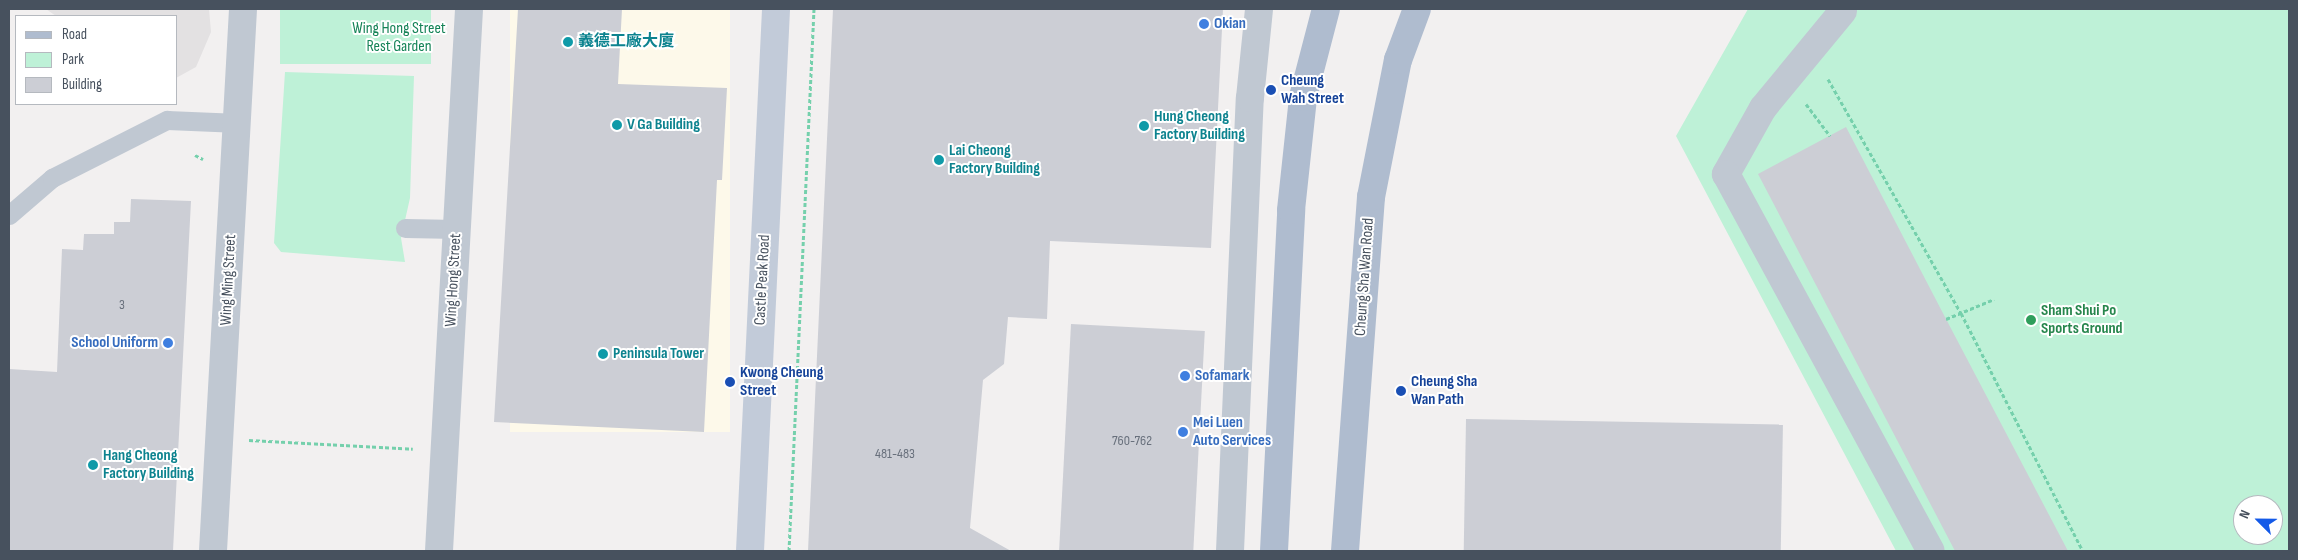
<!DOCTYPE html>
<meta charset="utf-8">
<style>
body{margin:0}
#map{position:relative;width:2298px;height:560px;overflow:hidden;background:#f2f0f0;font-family:"Sofia Sans Condensed","Noto Sans TC",sans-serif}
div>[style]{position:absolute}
.commercial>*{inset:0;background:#fdf9ea;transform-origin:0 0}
.education>*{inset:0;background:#e3e1e2}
.green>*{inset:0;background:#bef1d7;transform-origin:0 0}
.building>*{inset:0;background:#ccced5;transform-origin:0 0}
.path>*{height:3px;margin-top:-1.5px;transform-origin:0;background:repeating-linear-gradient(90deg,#75d0ac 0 4px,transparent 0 6.5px)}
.lane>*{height:19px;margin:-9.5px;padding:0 9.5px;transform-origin:9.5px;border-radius:9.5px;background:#c0c8d2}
.street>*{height:28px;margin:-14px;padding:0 14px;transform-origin:14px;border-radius:14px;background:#c0c8d2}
.secondary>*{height:28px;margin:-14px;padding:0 14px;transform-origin:14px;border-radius:14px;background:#c2cbd9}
.primary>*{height:28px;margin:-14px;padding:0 14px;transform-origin:14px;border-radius:14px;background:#afbccf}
.dots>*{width:14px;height:14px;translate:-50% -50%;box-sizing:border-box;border:2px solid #fff;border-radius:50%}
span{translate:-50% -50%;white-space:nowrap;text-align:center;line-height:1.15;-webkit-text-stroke:4px #fff;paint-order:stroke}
.number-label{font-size:14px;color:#68707c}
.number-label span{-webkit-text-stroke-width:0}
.shop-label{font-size:16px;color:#366cbe;font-weight:700}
.left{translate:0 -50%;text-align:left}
.right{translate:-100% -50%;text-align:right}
.park-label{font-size:16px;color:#158357}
.culture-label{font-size:16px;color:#0d838f;font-weight:700}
.transit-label{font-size:16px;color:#164399;font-weight:700}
.street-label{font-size:16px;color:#47515e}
.leisure-label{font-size:16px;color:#27864d;font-weight:700}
.frame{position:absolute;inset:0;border:10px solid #47515e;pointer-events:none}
.legend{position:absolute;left:15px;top:15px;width:162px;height:90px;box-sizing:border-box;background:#fff;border:1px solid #b5b9bf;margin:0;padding:6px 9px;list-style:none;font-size:15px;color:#47515e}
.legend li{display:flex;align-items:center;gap:10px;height:25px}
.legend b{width:25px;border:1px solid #b5b9bf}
.north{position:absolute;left:2233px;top:495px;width:50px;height:50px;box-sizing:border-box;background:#fff;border:1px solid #b5b9bf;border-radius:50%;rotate:293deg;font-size:14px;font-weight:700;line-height:20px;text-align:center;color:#47515e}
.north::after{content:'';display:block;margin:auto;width:18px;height:22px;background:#145ae8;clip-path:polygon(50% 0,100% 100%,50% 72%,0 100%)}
</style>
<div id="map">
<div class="commercial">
<div style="left:510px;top:9px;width:220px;height:423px"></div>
</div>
<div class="education">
<div style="clip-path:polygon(46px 9px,209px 9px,211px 32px,196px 67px,176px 78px,176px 16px,56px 16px)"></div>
</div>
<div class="green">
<div style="left:280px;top:9px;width:151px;height:55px"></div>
<div style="clip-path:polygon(evenodd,1748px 9px,2289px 9px,2289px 551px,1896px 551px,1676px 136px,1748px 9px,2243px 505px,2273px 505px,2273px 535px,2243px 535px,2243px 505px)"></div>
<div style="clip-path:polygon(285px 72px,414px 76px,410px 198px,401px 238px,405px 262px,281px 252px,274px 243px)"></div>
</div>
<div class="building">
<div style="clip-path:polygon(518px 9px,622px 9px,618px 84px,727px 88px,722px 180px,717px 180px,704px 432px,494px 422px)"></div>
<div style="clip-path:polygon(833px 9px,1223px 9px,1211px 248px,1050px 241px,1047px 319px,1008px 317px,1004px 364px,983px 380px,970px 528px,1011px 551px,808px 551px)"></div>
<div style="clip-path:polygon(1846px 127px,1946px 319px,2068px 551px,1955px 551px,1758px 174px)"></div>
<div style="clip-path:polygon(131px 199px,191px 201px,173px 551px,9px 551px,9px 369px,57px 372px,62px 249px,83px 250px,84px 234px,114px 234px,114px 222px,130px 222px)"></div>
<div style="left:1071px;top:324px;width:134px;height:227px;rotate:3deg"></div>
<div style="left:1466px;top:419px;width:317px;height:132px;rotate:1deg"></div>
</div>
<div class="path">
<div style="left:1828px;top:79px;width:269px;rotate:60.4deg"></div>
<div style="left:1961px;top:313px;width:267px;rotate:62.9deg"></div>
<div style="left:1806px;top:104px;width:40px;rotate:53deg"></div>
<div style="left:195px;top:155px;width:9px;rotate:27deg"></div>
<div style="left:1946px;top:319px;width:52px;rotate:-22.6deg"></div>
<div style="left:249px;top:440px;width:164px;rotate:3.1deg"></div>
<div style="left:789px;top:551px;width:543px;rotate:-87.36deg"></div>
</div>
<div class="lane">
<div style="left:9px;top:215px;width:57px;rotate:-40.7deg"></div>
<div style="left:52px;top:178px;width:129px;rotate:-26.8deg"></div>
<div style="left:167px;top:120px;width:72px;rotate:2.4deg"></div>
<div style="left:405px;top:228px;width:52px;rotate:1.1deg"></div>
</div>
<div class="street">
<div style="left:1843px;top:11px;width:126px;rotate:129.5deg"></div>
<div style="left:1763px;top:108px;width:76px;rotate:119.3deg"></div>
<div style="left:1726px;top:174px;width:429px;rotate:61.5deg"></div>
<div style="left:213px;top:551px;width:543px;rotate:-86.83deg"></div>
<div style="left:439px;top:551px;width:543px;rotate:-86.83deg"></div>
<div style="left:1230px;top:551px;width:453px;rotate:-87.5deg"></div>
<div style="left:1250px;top:98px;width:89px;rotate:-84.2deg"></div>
</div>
<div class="secondary">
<div style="left:750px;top:551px;width:543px;rotate:-87.25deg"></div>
</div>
<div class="primary">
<div style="left:1274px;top:551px;width:341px;rotate:-87.1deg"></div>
<div style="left:1291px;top:210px;width:114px;rotate:-83.9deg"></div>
<div style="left:1303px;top:97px;width:91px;rotate:-75.4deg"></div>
<div style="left:1345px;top:551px;width:355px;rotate:-85.8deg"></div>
<div style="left:1371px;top:197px;width:140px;rotate:-78.9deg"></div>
<div style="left:1398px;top:60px;width:54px;rotate:-69.6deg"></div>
</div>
<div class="dots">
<div style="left:1204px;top:24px;background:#3f7fe0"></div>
<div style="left:568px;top:42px;background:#0f9aa8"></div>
<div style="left:1271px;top:90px;background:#1a4fb4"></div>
<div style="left:617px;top:125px;background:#0f9aa8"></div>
<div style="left:1144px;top:126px;background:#0f9aa8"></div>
<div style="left:939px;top:160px;background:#0f9aa8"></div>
<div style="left:2031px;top:320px;background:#2e9e5b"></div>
<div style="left:168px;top:343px;background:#3f7fe0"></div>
<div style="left:603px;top:354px;background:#0f9aa8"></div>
<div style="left:1185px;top:376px;background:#3f7fe0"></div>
<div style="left:730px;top:382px;background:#1a4fb4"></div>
<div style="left:1401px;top:391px;background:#1a4fb4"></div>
<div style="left:1183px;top:432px;background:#3f7fe0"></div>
<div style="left:93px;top:465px;background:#0f9aa8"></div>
</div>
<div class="number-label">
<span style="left:122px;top:305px">3</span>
<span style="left:1132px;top:441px">760-762</span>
<span style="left:895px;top:454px">481-483</span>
</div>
<div class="shop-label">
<span class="left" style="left:1214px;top:24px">Okian</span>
<span class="right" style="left:158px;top:343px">School Uniform</span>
<span class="left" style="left:1195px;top:376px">Sofamark</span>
<span class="left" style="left:1193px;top:432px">Mei Luen<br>Auto Services</span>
</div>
<div class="park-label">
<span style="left:399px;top:38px">Wing Hong Street<br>Rest Garden</span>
</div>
<div class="culture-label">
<span class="left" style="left:578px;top:42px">義德工廠大廈</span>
<span class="left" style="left:1154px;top:126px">Hung Cheong<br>Factory Building</span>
<span class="left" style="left:627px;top:125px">V Ga Building</span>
<span class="left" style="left:949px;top:160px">Lai Cheong<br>Factory Building</span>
<span class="left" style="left:613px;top:354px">Peninsula Tower</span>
<span class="left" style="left:103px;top:465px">Hang Cheong<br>Factory Building</span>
</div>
<div class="transit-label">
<span class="left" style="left:1281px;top:90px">Cheung<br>Wah Street</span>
<span class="left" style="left:740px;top:382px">Kwong Cheung<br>Street</span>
<span class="left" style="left:1411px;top:391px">Cheung Sha<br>Wan Path</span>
</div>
<div class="street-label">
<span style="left:1365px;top:277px;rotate:-86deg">Cheung Sha Wan Road</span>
<span style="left:229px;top:280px;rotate:-87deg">Wing Ming Street</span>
<span style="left:454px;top:280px;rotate:-87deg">Wing Hong Street</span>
<span style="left:763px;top:280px;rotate:-87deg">Castle Peak Road</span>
</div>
<div class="leisure-label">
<span class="left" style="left:2041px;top:320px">Sham Shui Po<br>Sports Ground</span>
</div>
<div class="frame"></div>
<ul class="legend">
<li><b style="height:6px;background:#afbccf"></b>Road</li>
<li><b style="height:14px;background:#bef1d7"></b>Park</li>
<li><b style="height:14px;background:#ccced5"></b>Building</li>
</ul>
<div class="north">N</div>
</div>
